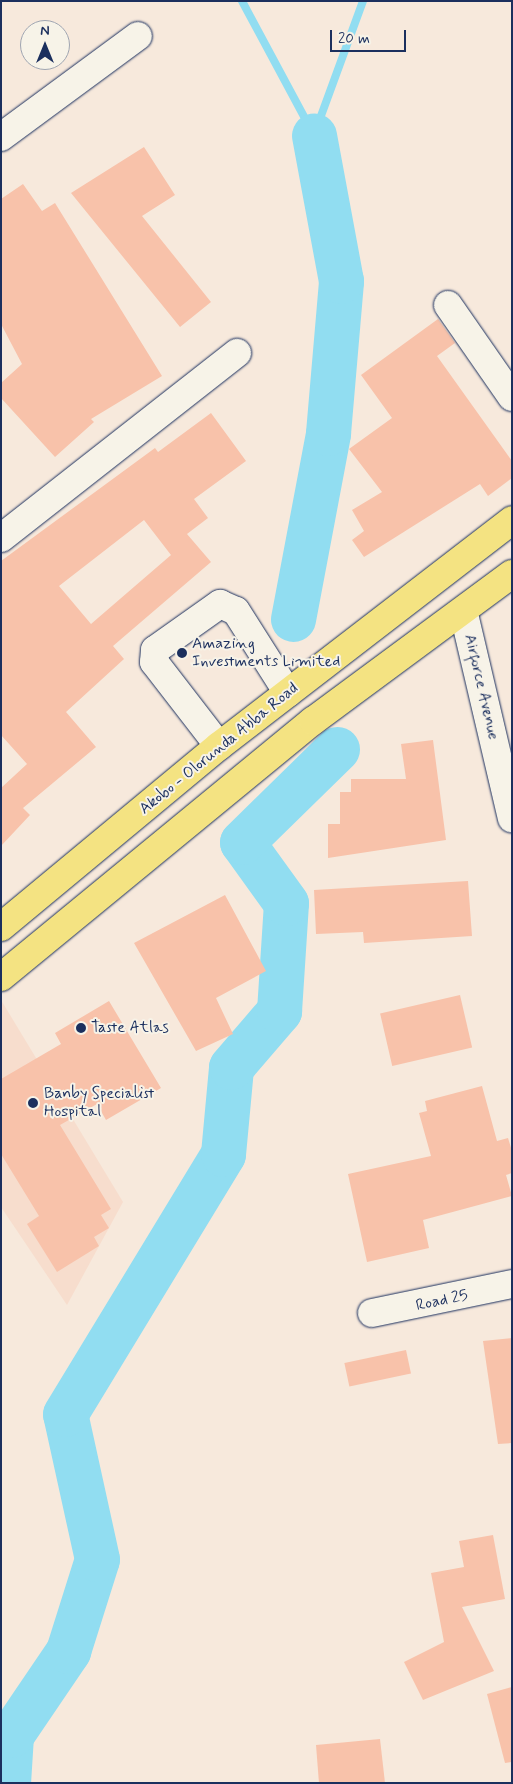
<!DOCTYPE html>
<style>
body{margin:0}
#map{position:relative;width:513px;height:1784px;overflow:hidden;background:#f7e9dc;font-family:Mynerve,sans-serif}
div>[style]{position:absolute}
.built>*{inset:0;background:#f7ddcd}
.stream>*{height:8px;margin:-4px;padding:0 4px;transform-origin:4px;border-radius:4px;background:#91ddf1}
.river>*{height:45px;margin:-22.5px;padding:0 22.5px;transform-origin:22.5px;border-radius:22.5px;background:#91ddf1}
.building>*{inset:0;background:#f8c2aa;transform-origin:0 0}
.roads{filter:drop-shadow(0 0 1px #1b2f5e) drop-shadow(0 0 1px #1b2f5e)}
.minor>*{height:28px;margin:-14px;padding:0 14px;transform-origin:14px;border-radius:14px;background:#f7f3e8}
.major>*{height:28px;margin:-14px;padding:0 14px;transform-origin:14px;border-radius:14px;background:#f4e382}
.dots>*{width:14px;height:14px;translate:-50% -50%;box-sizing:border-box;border:2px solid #f7f3e8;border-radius:50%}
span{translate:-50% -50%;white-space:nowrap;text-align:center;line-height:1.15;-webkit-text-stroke:4px #f7f3e8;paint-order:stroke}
.poi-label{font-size:16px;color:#1b2f5e}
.left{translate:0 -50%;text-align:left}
.street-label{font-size:16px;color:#1b2f5e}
.frame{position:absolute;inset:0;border:2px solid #1b2f5e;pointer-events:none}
.north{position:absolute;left:20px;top:20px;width:50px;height:50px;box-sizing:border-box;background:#f7f3e8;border:1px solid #9fa5b1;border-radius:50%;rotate:0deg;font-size:14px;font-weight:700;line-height:20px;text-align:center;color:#1b2f5e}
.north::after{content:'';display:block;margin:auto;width:18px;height:22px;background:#1b2f5e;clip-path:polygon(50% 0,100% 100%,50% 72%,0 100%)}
.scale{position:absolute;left:330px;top:30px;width:76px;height:22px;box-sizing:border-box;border:2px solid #1b2f5e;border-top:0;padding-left:6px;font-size:15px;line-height:18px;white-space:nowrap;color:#1b2f5e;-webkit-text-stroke:4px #f7f3e8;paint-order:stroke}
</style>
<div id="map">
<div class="built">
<div style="clip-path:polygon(1px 1000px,123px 1202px,67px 1305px,1px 1207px)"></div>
</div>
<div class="stream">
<div style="left:242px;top:1px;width:152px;rotate:61.8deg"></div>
<div style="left:314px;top:135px;width:143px;rotate:-69.9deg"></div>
</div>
<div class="river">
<div style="left:293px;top:619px;width:189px;rotate:-79.3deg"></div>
<div style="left:328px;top:433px;width:153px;rotate:-85.1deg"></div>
<div style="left:341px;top:281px;width:148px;rotate:-100.5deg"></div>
<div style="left:8px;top:1783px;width:48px;rotate:-86.4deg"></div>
<div style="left:11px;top:1735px;width:102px;rotate:-55.8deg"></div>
<div style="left:68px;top:1651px;width:96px;rotate:-72.5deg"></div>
<div style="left:97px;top:1559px;width:148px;rotate:-102.4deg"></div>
<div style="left:65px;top:1414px;width:304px;rotate:-58.7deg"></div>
<div style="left:223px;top:1154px;width:87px;rotate:-84.7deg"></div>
<div style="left:231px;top:1067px;width:74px;rotate:-49.4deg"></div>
<div style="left:279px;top:1011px;width:108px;rotate:-86.3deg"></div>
<div style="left:286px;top:903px;width:75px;rotate:-125.8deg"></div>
<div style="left:242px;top:842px;width:133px;rotate:-44.4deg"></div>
</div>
<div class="building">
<div style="clip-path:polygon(144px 147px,175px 195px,142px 216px,211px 302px,180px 327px,71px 193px)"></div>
<div style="clip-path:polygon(23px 184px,42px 211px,55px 203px,162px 376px,91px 419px,94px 422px,55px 457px,1px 398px,1px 383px,22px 364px,1px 324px,1px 199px)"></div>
<div style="clip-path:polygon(438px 319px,455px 343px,437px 356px,512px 461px,512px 478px,488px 496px,480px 484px,364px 557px,352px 540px,364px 531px,352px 510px,382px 492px,349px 449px,392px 418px,361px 375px)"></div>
<div style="clip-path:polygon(evenodd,211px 413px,246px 461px,194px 499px,208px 518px,187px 534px,211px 562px,113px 646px,124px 659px,66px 712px,96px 747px,23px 808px,30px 815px,1px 846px,1px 788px,27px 764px,1px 735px,1px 561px,155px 448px,158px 452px,211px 413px,144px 520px,171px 555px,91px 624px,59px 586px,144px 520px)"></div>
<div style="clip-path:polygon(433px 740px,446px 840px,328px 858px,328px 824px,340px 824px,340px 792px,351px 792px,351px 779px,406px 779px,401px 744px)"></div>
<div style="clip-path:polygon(468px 881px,472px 936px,364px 943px,363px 932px,316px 934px,314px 890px)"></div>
<div style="clip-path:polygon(225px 895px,266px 971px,216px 998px,233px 1034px,196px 1051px,134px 943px)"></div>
<div style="left:460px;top:995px;width:54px;height:82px;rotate:77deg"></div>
<div style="clip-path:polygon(109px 1001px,161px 1088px,106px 1120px,97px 1104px,60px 1125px,111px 1209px,101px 1215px,109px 1228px,94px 1237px,99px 1246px,57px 1272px,27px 1224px,39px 1216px,1px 1154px,1px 1079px,61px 1044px,55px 1033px)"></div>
<div style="clip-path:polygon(482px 1086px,497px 1141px,508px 1138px,512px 1151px,512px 1173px,506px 1175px,512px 1196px,423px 1220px,429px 1248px,367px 1262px,348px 1174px,431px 1156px,419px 1113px,427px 1111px,425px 1101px)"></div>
<div style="clip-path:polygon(512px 1338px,512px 1443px,498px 1444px,483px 1341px)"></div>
<div style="left:406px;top:1350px;width:24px;height:63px;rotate:78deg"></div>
<div style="clip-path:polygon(493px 1535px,505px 1599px,462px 1607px,494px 1671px,423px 1700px,404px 1662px,444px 1642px,431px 1573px,464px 1567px,459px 1541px)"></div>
<div style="clip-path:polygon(512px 1687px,512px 1762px,505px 1763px,487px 1694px)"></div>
<div style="clip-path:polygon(380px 1739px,385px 1783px,319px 1783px,316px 1745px)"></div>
</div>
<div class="roads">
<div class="minor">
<div style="left:1px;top:137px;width:170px;rotate:-36.4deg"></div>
<div style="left:448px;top:305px;width:112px;rotate:55.2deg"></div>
<div style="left:1px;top:538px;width:300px;rotate:-38.1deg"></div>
<div style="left:464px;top:614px;width:210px;rotate:76.8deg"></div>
<div style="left:219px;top:746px;width:106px;rotate:-127.7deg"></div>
<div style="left:154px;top:662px;width:12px;rotate:-85deg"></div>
<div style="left:155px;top:650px;width:80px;rotate:-35.3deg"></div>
<div style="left:220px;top:604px;width:17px;rotate:24deg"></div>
<div style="left:236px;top:611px;width:97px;rotate:57.6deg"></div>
<div style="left:372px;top:1313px;width:143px;rotate:-11.7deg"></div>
</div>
<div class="major">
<div style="left:1px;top:927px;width:283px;rotate:-39.7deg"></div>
<div style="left:219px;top:746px;width:370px;rotate:-37.6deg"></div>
<div style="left:1px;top:977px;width:404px;rotate:-39.4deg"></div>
<div style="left:313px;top:721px;width:247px;rotate:-36.5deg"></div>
</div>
</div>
<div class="dots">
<div style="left:182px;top:653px;background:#1b2f5e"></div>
<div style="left:81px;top:1028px;background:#1b2f5e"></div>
<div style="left:33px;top:1103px;background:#1b2f5e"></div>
</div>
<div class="poi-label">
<span class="left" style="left:192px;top:653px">Amazing<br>Investments Limited</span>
<span class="left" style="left:91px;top:1028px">Taste Atlas</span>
<span class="left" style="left:44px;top:1103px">Banby Specialist<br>Hospital</span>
</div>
<div class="street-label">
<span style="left:481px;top:687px;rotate:77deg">Airforce Avenue</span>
<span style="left:219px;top:749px;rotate:-39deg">Akobo - Olorunda Abba Road</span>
<span style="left:442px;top:1301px;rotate:-12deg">Road 25</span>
</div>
<div class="frame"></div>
<div class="north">N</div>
<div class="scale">20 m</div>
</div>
